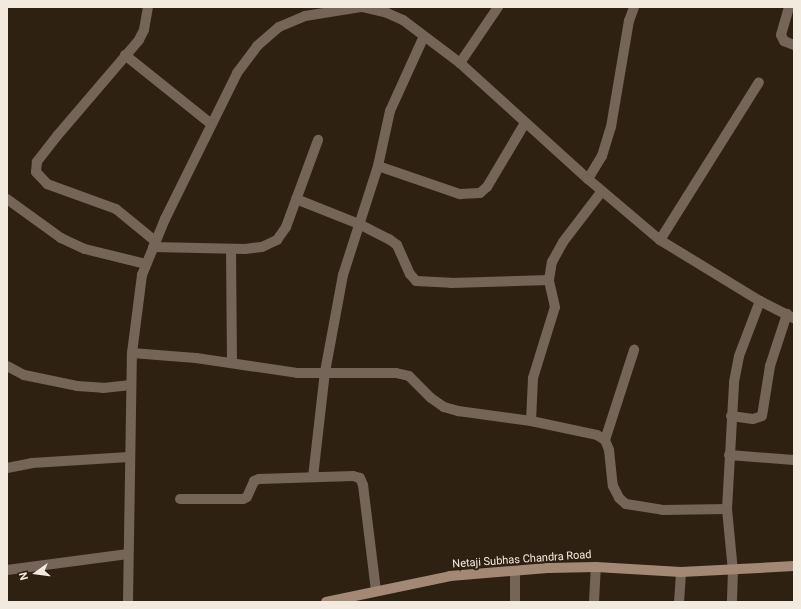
<!DOCTYPE html>
<style>
body{margin:0}
#map{position:relative;width:801px;height:609px;overflow:hidden;background:#2f2111;font-family:Roboto,sans-serif}
div>[style]{position:absolute}
.minor>*{height:10px;margin:-5px;padding:0 5px;transform-origin:5px;border-radius:5px;background:#756458}
.tertiary>*{height:10px;margin:-5px;padding:0 5px;transform-origin:5px;border-radius:5px;background:#756458}
.secondary>*{height:10px;margin:-5px;padding:0 5px;transform-origin:5px;border-radius:5px;background:#a38875}
span{translate:-50% -50%;white-space:nowrap;text-align:center;line-height:1.15;-webkit-text-stroke:4px #2f2111;paint-order:stroke}
.street-label{font-size:11px;color:#f3eadf}
.frame{position:absolute;inset:0;border:8px solid #f3eadf;pointer-events:none}
.north{position:absolute;left:16px;top:553px;width:40px;height:40px;-webkit-text-stroke:3px #2f2111;paint-order:stroke;rotate:256deg;font-size:11px;font-weight:700;line-height:16px;text-align:center;color:#f3eadf}
.north::after{content:'';display:block;margin:auto;width:14px;height:18px;background:#f3eadf;clip-path:polygon(50% 0,100% 100%,50% 72%,0 100%)}
</style>
<div id="map">
<div class="minor">
<div style="left:148px;top:7px;width:23px;rotate:100deg"></div>
<div style="left:144px;top:30px;width:11px;rotate:117deg"></div>
<div style="left:139px;top:40px;width:126px;rotate:130.5deg"></div>
<div style="left:57px;top:136px;width:33px;rotate:128deg"></div>
<div style="left:37px;top:162px;width:10px;rotate:96deg"></div>
<div style="left:36px;top:172px;width:16px;rotate:47deg"></div>
<div style="left:47px;top:184px;width:73px;rotate:19.9deg"></div>
<div style="left:116px;top:209px;width:50px;rotate:39.4deg"></div>
<div style="left:789px;top:7px;width:29px;rotate:106deg"></div>
<div style="left:781px;top:35px;width:7px;rotate:63deg"></div>
<div style="left:784px;top:41px;width:11px;rotate:22deg"></div>
<div style="left:125px;top:55px;width:110px;rotate:38.7deg"></div>
<div style="left:460px;top:63px;width:68px;rotate:-55.8deg"></div>
<div style="left:378px;top:166px;width:87px;rotate:18.9deg"></div>
<div style="left:460px;top:194px;width:20px;rotate:-3deg"></div>
<div style="left:480px;top:193px;width:9px;rotate:-41deg"></div>
<div style="left:487px;top:187px;width:74px;rotate:-59.3deg"></div>
<div style="left:588px;top:179px;width:27px;rotate:-59deg"></div>
<div style="left:602px;top:156px;width:30px;rotate:-73deg"></div>
<div style="left:611px;top:127px;width:108px;rotate:-80.4deg"></div>
<div style="left:629px;top:21px;width:15px;rotate:-70deg"></div>
<div style="left:7px;top:199px;width:67px;rotate:35.8deg"></div>
<div style="left:61px;top:238px;width:26px;rotate:25deg"></div>
<div style="left:85px;top:249px;width:63px;rotate:13.8deg"></div>
<div style="left:296px;top:199px;width:68px;rotate:21.6deg"></div>
<div style="left:359px;top:224px;width:34px;rotate:27deg"></div>
<div style="left:389px;top:239px;width:10px;rotate:37deg"></div>
<div style="left:397px;top:245px;width:32px;rotate:66deg"></div>
<div style="left:410px;top:274px;width:9px;rotate:49deg"></div>
<div style="left:416px;top:281px;width:35px;rotate:3deg"></div>
<div style="left:451px;top:283px;width:98px;rotate:-1.8deg"></div>
<div style="left:660px;top:240px;width:186px;rotate:-57.9deg"></div>
<div style="left:153px;top:247px;width:92px;rotate:1.2deg"></div>
<div style="left:245px;top:249px;width:17px;rotate:-7deg"></div>
<div style="left:262px;top:247px;width:17px;rotate:-25deg"></div>
<div style="left:277px;top:240px;width:16px;rotate:-55deg"></div>
<div style="left:286px;top:227px;width:93px;rotate:-69.8deg"></div>
<div style="left:231px;top:249px;width:114px;rotate:89.5deg"></div>
<div style="left:132px;top:353px;width:64px;rotate:4.5deg"></div>
<div style="left:196px;top:358px;width:102px;rotate:8.4deg"></div>
<div style="left:297px;top:373px;width:99px"></div>
<div style="left:396px;top:373px;width:13px;rotate:13deg"></div>
<div style="left:409px;top:376px;width:31px;rotate:45deg"></div>
<div style="left:431px;top:398px;width:16px;rotate:35deg"></div>
<div style="left:444px;top:407px;width:15px;rotate:16deg"></div>
<div style="left:458px;top:411px;width:74px;rotate:7.8deg"></div>
<div style="left:531px;top:421px;width:67px;rotate:12deg"></div>
<div style="left:597px;top:435px;width:9px;rotate:32deg"></div>
<div style="left:605px;top:440px;width:11px;rotate:68deg"></div>
<div style="left:609px;top:450px;width:36px;rotate:84deg"></div>
<div style="left:613px;top:486px;width:13px;rotate:63deg"></div>
<div style="left:619px;top:498px;width:9px;rotate:41deg"></div>
<div style="left:626px;top:504px;width:36px;rotate:9deg"></div>
<div style="left:662px;top:510px;width:65px;rotate:-0.9deg"></div>
<div style="left:727px;top:509px;width:62px;rotate:84.5deg"></div>
<div style="left:733px;top:571px;width:31px;rotate:92deg"></div>
<div style="left:7px;top:366px;width:19px;rotate:28deg"></div>
<div style="left:24px;top:375px;width:54px;rotate:11.7deg"></div>
<div style="left:77px;top:386px;width:26px;rotate:4deg"></div>
<div style="left:103px;top:388px;width:28px;rotate:-6deg"></div>
<div style="left:731px;top:416px;width:22px;rotate:8deg"></div>
<div style="left:753px;top:419px;width:9px;rotate:-18deg"></div>
<div style="left:762px;top:416px;width:51px;rotate:-80.9deg"></div>
<div style="left:770px;top:366px;width:55px;rotate:-71.9deg"></div>
<div style="left:531px;top:421px;width:43px;rotate:-87.3deg"></div>
<div style="left:533px;top:378px;width:74px;rotate:-72.8deg"></div>
<div style="left:555px;top:307px;width:28px;rotate:-103deg"></div>
<div style="left:549px;top:280px;width:18px;rotate:-81deg"></div>
<div style="left:552px;top:262px;width:23px;rotate:-61deg"></div>
<div style="left:563px;top:242px;width:64px;rotate:-52.6deg"></div>
<div style="left:605px;top:440px;width:95px;rotate:-72.1deg"></div>
<div style="left:729px;top:455px;width:65px;rotate:4.4deg"></div>
<div style="left:7px;top:468px;width:25px;rotate:-11deg"></div>
<div style="left:32px;top:463px;width:97px;rotate:-3.5deg"></div>
<div style="left:313px;top:477px;width:106px;rotate:-83.5deg"></div>
<div style="left:325px;top:372px;width:99px;rotate:-79.5deg"></div>
<div style="left:343px;top:275px;width:114px;rotate:-72.2deg"></div>
<div style="left:378px;top:166px;width:56px;rotate:-77.7deg"></div>
<div style="left:390px;top:111px;width:82px;rotate:-65.6deg"></div>
<div style="left:180px;top:499px;width:63px"></div>
<div style="left:243px;top:499px;width:4px;rotate:-27deg"></div>
<div style="left:247px;top:497px;width:17px;rotate:-66deg"></div>
<div style="left:254px;top:481px;width:5px;rotate:-22deg"></div>
<div style="left:259px;top:479px;width:94px;rotate:-1.8deg"></div>
<div style="left:353px;top:476px;width:7px;rotate:16deg"></div>
<div style="left:360px;top:478px;width:8px;rotate:67deg"></div>
<div style="left:363px;top:485px;width:107px;rotate:83deg"></div>
<div style="left:727px;top:509px;width:127px;rotate:-86.8deg"></div>
<div style="left:734px;top:382px;width:26px;rotate:-79deg"></div>
<div style="left:739px;top:356px;width:59px;rotate:-69.1deg"></div>
<div style="left:7px;top:570px;width:122px;rotate:-7.5deg"></div>
<div style="left:515px;top:602px;width:31px;rotate:-90deg"></div>
<div style="left:594px;top:602px;width:35px;rotate:-87deg"></div>
<div style="left:679px;top:602px;width:30px;rotate:-86deg"></div>
</div>
<div class="tertiary">
<div style="left:128px;top:602px;width:249px;rotate:-89.1deg"></div>
<div style="left:132px;top:353px;width:79px;rotate:-82.7deg"></div>
<div style="left:142px;top:275px;width:61px;rotate:-67.7deg"></div>
<div style="left:165px;top:219px;width:163px;rotate:-63.7deg"></div>
<div style="left:237px;top:73px;width:34px;rotate:-53deg"></div>
<div style="left:257px;top:46px;width:29px;rotate:-41deg"></div>
<div style="left:279px;top:27px;width:28px;rotate:-23deg"></div>
<div style="left:305px;top:16px;width:58px;rotate:-9deg"></div>
<div style="left:362px;top:7px;width:26px;rotate:13deg"></div>
<div style="left:387px;top:13px;width:17px;rotate:24deg"></div>
<div style="left:403px;top:20px;width:71px;rotate:37deg"></div>
<div style="left:460px;top:63px;width:173px;rotate:42.2deg"></div>
<div style="left:588px;top:179px;width:94px;rotate:40.3deg"></div>
<div style="left:660px;top:240px;width:117px;rotate:31.4deg"></div>
<div style="left:760px;top:301px;width:38px;rotate:27deg"></div>
</div>
<div class="secondary">
<div style="left:326px;top:602px;width:127px;rotate:-11.8deg"></div>
<div style="left:450px;top:576px;width:98px;rotate:-4.7deg"></div>
<div style="left:548px;top:568px;width:48px;rotate:-1.2deg"></div>
<div style="left:596px;top:567px;width:85px;rotate:3.4deg"></div>
<div style="left:681px;top:572px;width:113px;rotate:-3deg"></div>
</div>
<div class="street-label">
<span style="left:522px;top:560px;rotate:-4deg">Netaji Subhas Chandra Road</span>
</div>
<div class="frame"></div>
<div class="north">N</div>
</div>
